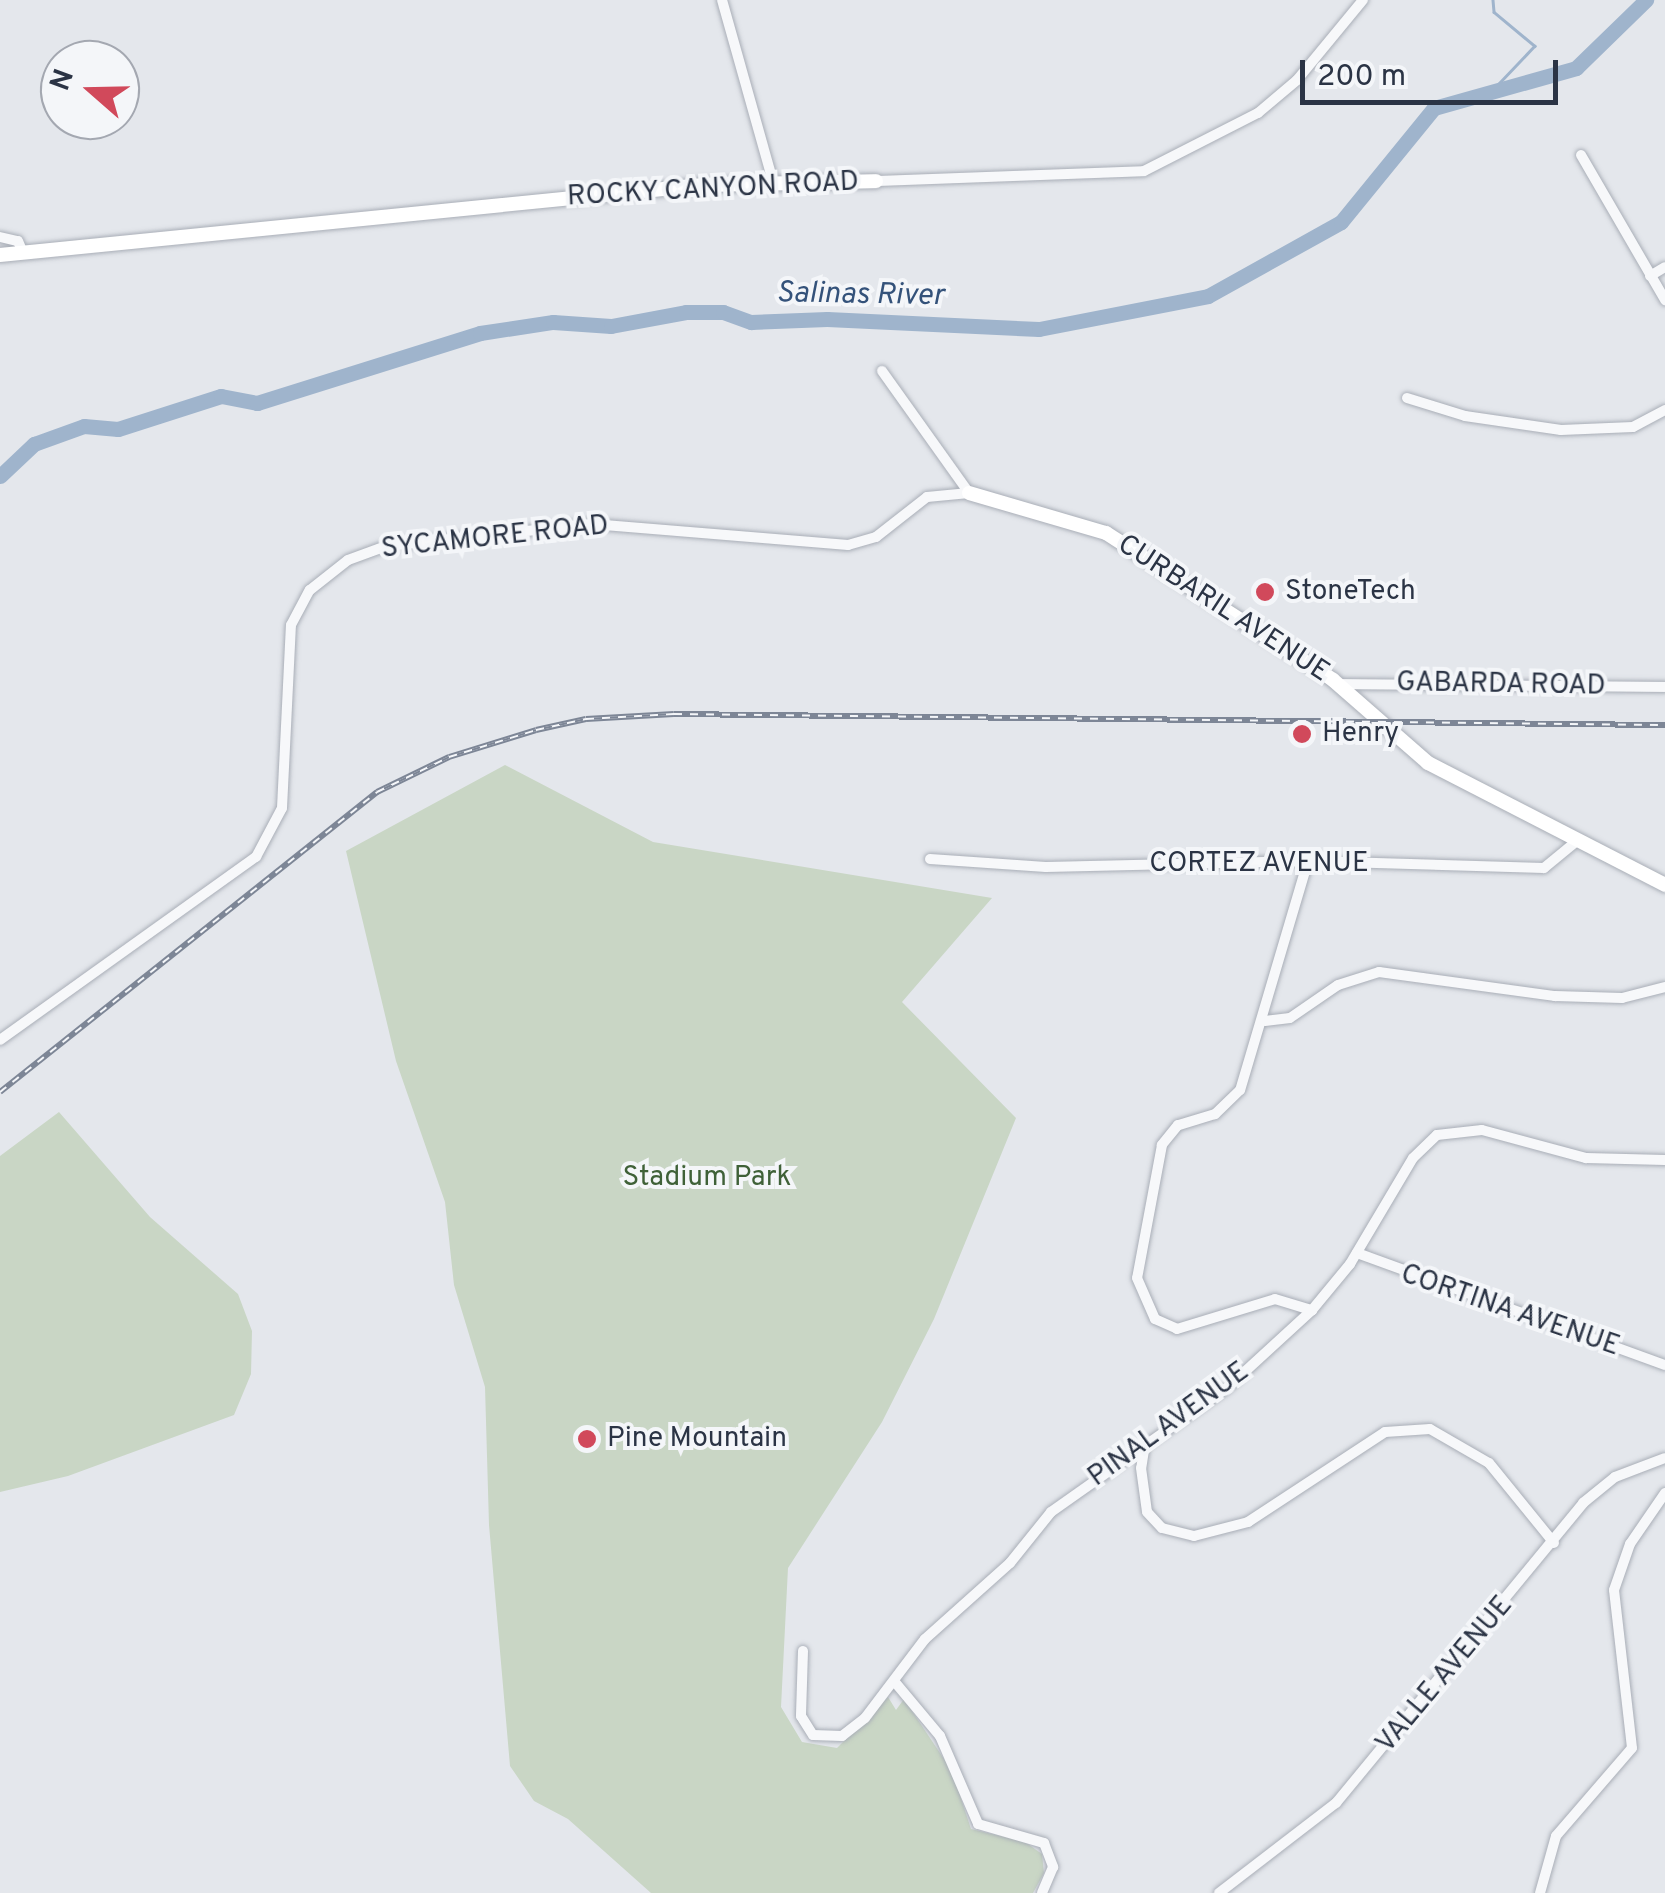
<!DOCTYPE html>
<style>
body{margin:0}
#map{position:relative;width:1665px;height:1893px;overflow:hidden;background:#e4e7ec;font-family:Overpass,sans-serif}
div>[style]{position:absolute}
.green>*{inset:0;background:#c9d6c5}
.stream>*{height:2.5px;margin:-1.25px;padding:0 1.25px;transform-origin:1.25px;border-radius:1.25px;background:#9fb4cc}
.river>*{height:15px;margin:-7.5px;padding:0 7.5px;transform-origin:7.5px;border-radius:7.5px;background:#9fb4cc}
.roads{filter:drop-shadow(0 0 2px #a9aeb7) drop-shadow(0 0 2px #a9aeb7)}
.street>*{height:10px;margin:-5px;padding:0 5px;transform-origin:5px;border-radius:5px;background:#f7f8fa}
.secondary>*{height:14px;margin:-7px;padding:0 7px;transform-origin:7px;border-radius:7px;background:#fff}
.rail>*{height:6px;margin-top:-3px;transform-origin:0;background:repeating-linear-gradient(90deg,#f4f6f9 0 8px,#7d8696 0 16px);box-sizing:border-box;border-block:2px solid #7d8696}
.dots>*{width:28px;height:28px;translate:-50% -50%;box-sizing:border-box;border:5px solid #f4f6f9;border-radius:50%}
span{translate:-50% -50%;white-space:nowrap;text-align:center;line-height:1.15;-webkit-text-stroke:8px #f4f6f9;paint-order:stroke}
.street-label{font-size:28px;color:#2b3445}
.poi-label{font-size:28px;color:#2b3445}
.left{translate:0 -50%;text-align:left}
.park-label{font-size:28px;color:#3f6138}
.water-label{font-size:30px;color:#34527a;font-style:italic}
.north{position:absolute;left:40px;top:40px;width:100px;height:100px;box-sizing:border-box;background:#f4f6f9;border:2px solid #a4a8b1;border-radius:50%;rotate:290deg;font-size:28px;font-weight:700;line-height:40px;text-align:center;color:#2b3445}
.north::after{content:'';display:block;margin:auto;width:35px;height:45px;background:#d1495b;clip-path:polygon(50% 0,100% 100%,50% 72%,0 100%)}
.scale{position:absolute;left:1300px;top:60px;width:258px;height:45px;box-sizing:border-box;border:5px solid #2b3445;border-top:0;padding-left:12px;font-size:30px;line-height:35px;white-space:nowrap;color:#2b3445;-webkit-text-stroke:8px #f4f6f9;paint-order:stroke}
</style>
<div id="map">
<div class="green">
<div style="clip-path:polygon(505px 765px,653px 842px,992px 898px,902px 1002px,1016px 1118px,934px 1319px,882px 1422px,788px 1568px,781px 1707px,802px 1742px,837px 1748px,888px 1697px,896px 1710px,904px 1699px,952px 1771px,971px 1829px,1025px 1842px,1042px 1854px,1044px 1873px,1033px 1893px,651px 1893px,568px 1819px,534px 1801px,510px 1766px,489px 1525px,485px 1387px,454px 1285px,445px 1202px,396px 1061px,346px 851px)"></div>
<div style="clip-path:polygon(59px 1112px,150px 1217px,238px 1294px,252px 1331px,251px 1374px,234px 1415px,68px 1476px,0 1492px,0 1156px)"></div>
</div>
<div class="stream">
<div style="left:1493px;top:0;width:12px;rotate:85deg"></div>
<div style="left:1494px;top:12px;width:53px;rotate:39.7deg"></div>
<div style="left:1535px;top:46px;width:59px;rotate:133.6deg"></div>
</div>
<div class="river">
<div style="left:0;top:476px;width:47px;rotate:-43.3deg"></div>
<div style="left:34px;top:444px;width:53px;rotate:-19.8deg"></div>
<div style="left:84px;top:426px;width:34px;rotate:5deg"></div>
<div style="left:118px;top:429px;width:108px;rotate:-17.8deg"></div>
<div style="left:221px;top:396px;width:37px;rotate:11deg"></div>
<div style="left:257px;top:403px;width:234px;rotate:-17.4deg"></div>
<div style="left:480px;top:333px;width:74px;rotate:-8.6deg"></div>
<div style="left:553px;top:322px;width:58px;rotate:3.9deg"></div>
<div style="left:611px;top:326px;width:76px;rotate:-10.6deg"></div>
<div style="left:686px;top:312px;width:37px"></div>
<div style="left:723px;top:312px;width:30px;rotate:20deg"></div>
<div style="left:751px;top:322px;width:76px;rotate:-2.3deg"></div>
<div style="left:827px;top:319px;width:212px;rotate:2.7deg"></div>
<div style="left:1039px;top:329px;width:172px;rotate:-11deg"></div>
<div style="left:1208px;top:296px;width:152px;rotate:-29.1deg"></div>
<div style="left:1341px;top:222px;width:147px;rotate:-50.8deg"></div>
<div style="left:1434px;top:108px;width:148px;rotate:-15.7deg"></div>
<div style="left:1576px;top:68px;width:98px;rotate:-44.2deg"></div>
</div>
<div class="roads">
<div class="street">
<div style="left:722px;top:0;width:188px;rotate:74.3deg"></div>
<div style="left:1581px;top:155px;width:168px;rotate:59.9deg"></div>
<div style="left:876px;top:181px;width:268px;rotate:-2.1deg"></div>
<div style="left:1144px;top:171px;width:128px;rotate:-27deg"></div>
<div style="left:1258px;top:113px;width:51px;rotate:-40.2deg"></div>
<div style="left:1297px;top:80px;width:104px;rotate:-50.5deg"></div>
<div style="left:0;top:237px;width:18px;rotate:13deg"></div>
<div style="left:18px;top:241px;width:13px;rotate:67deg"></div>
<div style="left:1650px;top:276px;width:17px;rotate:-31deg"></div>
<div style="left:882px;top:371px;width:150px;rotate:54.5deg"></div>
<div style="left:1407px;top:398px;width:61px;rotate:17.2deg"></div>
<div style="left:1465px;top:416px;width:97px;rotate:8.3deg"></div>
<div style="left:1561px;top:430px;width:72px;rotate:-2.4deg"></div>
<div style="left:1633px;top:427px;width:36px;rotate:-28deg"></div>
<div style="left:1337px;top:684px;width:328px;rotate:0.5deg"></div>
<div style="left:930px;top:859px;width:116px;rotate:3.9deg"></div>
<div style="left:1046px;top:867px;width:262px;rotate:-1.3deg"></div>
<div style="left:1308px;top:861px;width:236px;rotate:1.7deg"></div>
<div style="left:1544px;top:868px;width:44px;rotate:-39.5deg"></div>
<div style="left:1308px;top:861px;width:239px;rotate:106.5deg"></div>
<div style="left:1240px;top:1090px;width:35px;rotate:136deg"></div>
<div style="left:1215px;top:1114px;width:39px;rotate:163deg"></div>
<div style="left:1178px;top:1125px;width:26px;rotate:129deg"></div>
<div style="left:1162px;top:1145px;width:135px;rotate:100.6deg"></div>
<div style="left:1137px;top:1278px;width:45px;rotate:66.3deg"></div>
<div style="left:1155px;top:1319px;width:24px;rotate:24deg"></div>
<div style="left:1177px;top:1329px;width:102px;rotate:-17deg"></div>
<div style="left:1275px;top:1299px;width:39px;rotate:17deg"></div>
<div style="left:1265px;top:1021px;width:25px;rotate:-7deg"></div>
<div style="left:1290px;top:1018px;width:58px;rotate:-34.5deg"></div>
<div style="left:1338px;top:985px;width:43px;rotate:-17.6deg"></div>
<div style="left:1379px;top:972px;width:178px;rotate:7.8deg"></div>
<div style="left:1555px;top:996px;width:67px;rotate:1.7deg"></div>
<div style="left:1622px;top:998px;width:44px;rotate:-14.3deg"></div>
<div style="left:0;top:1040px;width:315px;rotate:-35.6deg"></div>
<div style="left:256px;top:857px;width:55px;rotate:-62deg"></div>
<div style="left:282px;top:808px;width:183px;rotate:-87.2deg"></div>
<div style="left:291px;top:625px;width:40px;rotate:-62deg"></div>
<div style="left:310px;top:590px;width:48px;rotate:-38.3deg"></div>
<div style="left:348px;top:560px;width:40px;rotate:-20.2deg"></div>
<div style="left:386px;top:546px;width:207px;rotate:-6.1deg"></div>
<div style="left:592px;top:524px;width:257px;rotate:4.7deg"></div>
<div style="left:848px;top:545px;width:29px;rotate:-16deg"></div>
<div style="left:876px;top:537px;width:65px;rotate:-38.1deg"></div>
<div style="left:927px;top:497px;width:42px;rotate:-5.4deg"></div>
<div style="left:1357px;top:1253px;width:328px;rotate:20deg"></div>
<div style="left:1145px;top:1444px;width:24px;rotate:99deg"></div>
<div style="left:1141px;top:1468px;width:44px;rotate:82.2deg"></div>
<div style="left:1147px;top:1512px;width:22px;rotate:47deg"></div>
<div style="left:1162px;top:1528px;width:33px;rotate:14deg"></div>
<div style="left:1194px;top:1536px;width:56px;rotate:-14.5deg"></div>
<div style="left:1248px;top:1522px;width:164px;rotate:-33.3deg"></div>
<div style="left:1385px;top:1432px;width:45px;rotate:-3.8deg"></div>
<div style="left:1430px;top:1429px;width:68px;rotate:30deg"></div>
<div style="left:1489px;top:1463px;width:103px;rotate:50.9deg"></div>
<div style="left:803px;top:1651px;width:65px;rotate:91.8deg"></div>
<div style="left:801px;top:1716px;width:22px;rotate:58deg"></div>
<div style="left:813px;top:1735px;width:29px;rotate:2deg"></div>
<div style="left:842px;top:1736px;width:29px;rotate:-38deg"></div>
<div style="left:865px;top:1718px;width:99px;rotate:-52.8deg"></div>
<div style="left:925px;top:1639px;width:114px;rotate:-41.8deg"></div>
<div style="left:1010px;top:1563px;width:65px;rotate:-51.2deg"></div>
<div style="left:1051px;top:1512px;width:215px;rotate:-35.2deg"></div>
<div style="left:1227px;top:1388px;width:115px;rotate:-42.5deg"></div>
<div style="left:1312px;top:1310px;width:60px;rotate:-50.4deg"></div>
<div style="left:1350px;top:1264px;width:123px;rotate:-59.3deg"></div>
<div style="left:1413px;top:1158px;width:33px;rotate:-44deg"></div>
<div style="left:1437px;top:1135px;width:45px;rotate:-6.3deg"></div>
<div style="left:1482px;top:1130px;width:108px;rotate:15.1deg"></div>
<div style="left:1586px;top:1158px;width:79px;rotate:1.5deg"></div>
<div style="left:894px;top:1681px;width:72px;rotate:50.1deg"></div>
<div style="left:940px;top:1736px;width:96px;rotate:66.6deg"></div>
<div style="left:978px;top:1824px;width:69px;rotate:16.1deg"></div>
<div style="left:1044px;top:1843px;width:26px;rotate:69deg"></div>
<div style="left:1053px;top:1867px;width:28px;rotate:113deg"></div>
<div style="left:1219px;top:1893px;width:148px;rotate:-37.6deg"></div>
<div style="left:1336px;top:1803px;width:389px;rotate:-50.5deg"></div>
<div style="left:1583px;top:1503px;width:41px;rotate:-39.1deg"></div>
<div style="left:1615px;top:1477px;width:53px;rotate:-20.8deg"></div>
<div style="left:1540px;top:1893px;width:59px;rotate:-74.3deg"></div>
<div style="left:1556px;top:1836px;width:116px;rotate:-49.2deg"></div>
<div style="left:1632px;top:1748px;width:159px;rotate:-96.5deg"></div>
<div style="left:1614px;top:1590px;width:49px;rotate:-70.8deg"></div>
<div style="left:1630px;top:1544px;width:62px;rotate:-55.5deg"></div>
</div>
<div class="secondary">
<div style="left:0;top:255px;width:707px;rotate:-5.68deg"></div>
<div style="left:704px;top:185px;width:172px;rotate:-1.3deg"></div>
<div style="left:969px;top:493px;width:143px;rotate:16.3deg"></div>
<div style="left:1106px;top:533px;width:270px;rotate:32.9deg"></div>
<div style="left:1333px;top:680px;width:126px;rotate:41.1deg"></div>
<div style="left:1428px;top:763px;width:267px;rotate:27.2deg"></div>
</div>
</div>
<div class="rail">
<div style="left:0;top:1092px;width:482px;rotate:-38.5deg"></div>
<div style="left:377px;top:792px;width:80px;rotate:-25.9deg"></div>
<div style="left:449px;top:757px;width:91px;rotate:-17.2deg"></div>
<div style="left:536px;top:730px;width:51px;rotate:-12.4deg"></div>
<div style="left:586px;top:719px;width:88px;rotate:-3.3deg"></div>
<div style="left:674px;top:714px;width:991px;rotate:0.64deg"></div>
</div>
<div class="dots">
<div style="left:1265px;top:592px;background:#d1495b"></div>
<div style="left:1302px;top:734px;background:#d1495b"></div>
<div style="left:587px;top:1439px;background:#d1495b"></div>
</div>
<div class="street-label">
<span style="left:713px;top:190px;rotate:-3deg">ROCKY CANYON ROAD</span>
<span style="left:495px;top:538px;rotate:-6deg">SYCAMORE ROAD</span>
<span style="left:1223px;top:609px;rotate:33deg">CURBARIL AVENUE</span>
<span style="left:1501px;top:685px;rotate:1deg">GABARDA ROAD</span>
<span style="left:1259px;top:864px">CORTEZ AVENUE</span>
<span style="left:1510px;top:1311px;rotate:19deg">CORTINA AVENUE</span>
<span style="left:1169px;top:1425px;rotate:-36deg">PINAL AVENUE</span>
<span style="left:1445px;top:1675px;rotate:-50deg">VALLE AVENUE</span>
</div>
<div class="poi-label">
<span class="left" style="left:1285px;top:592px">StoneTech</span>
<span class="left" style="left:1322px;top:734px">Henry</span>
<span class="left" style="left:607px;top:1439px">Pine Mountain</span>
</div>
<div class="park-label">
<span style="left:707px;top:1178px">Stadium Park</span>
</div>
<div class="water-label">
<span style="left:860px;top:296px;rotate:1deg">Salinas River</span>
</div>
<div class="north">N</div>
<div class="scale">200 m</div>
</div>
